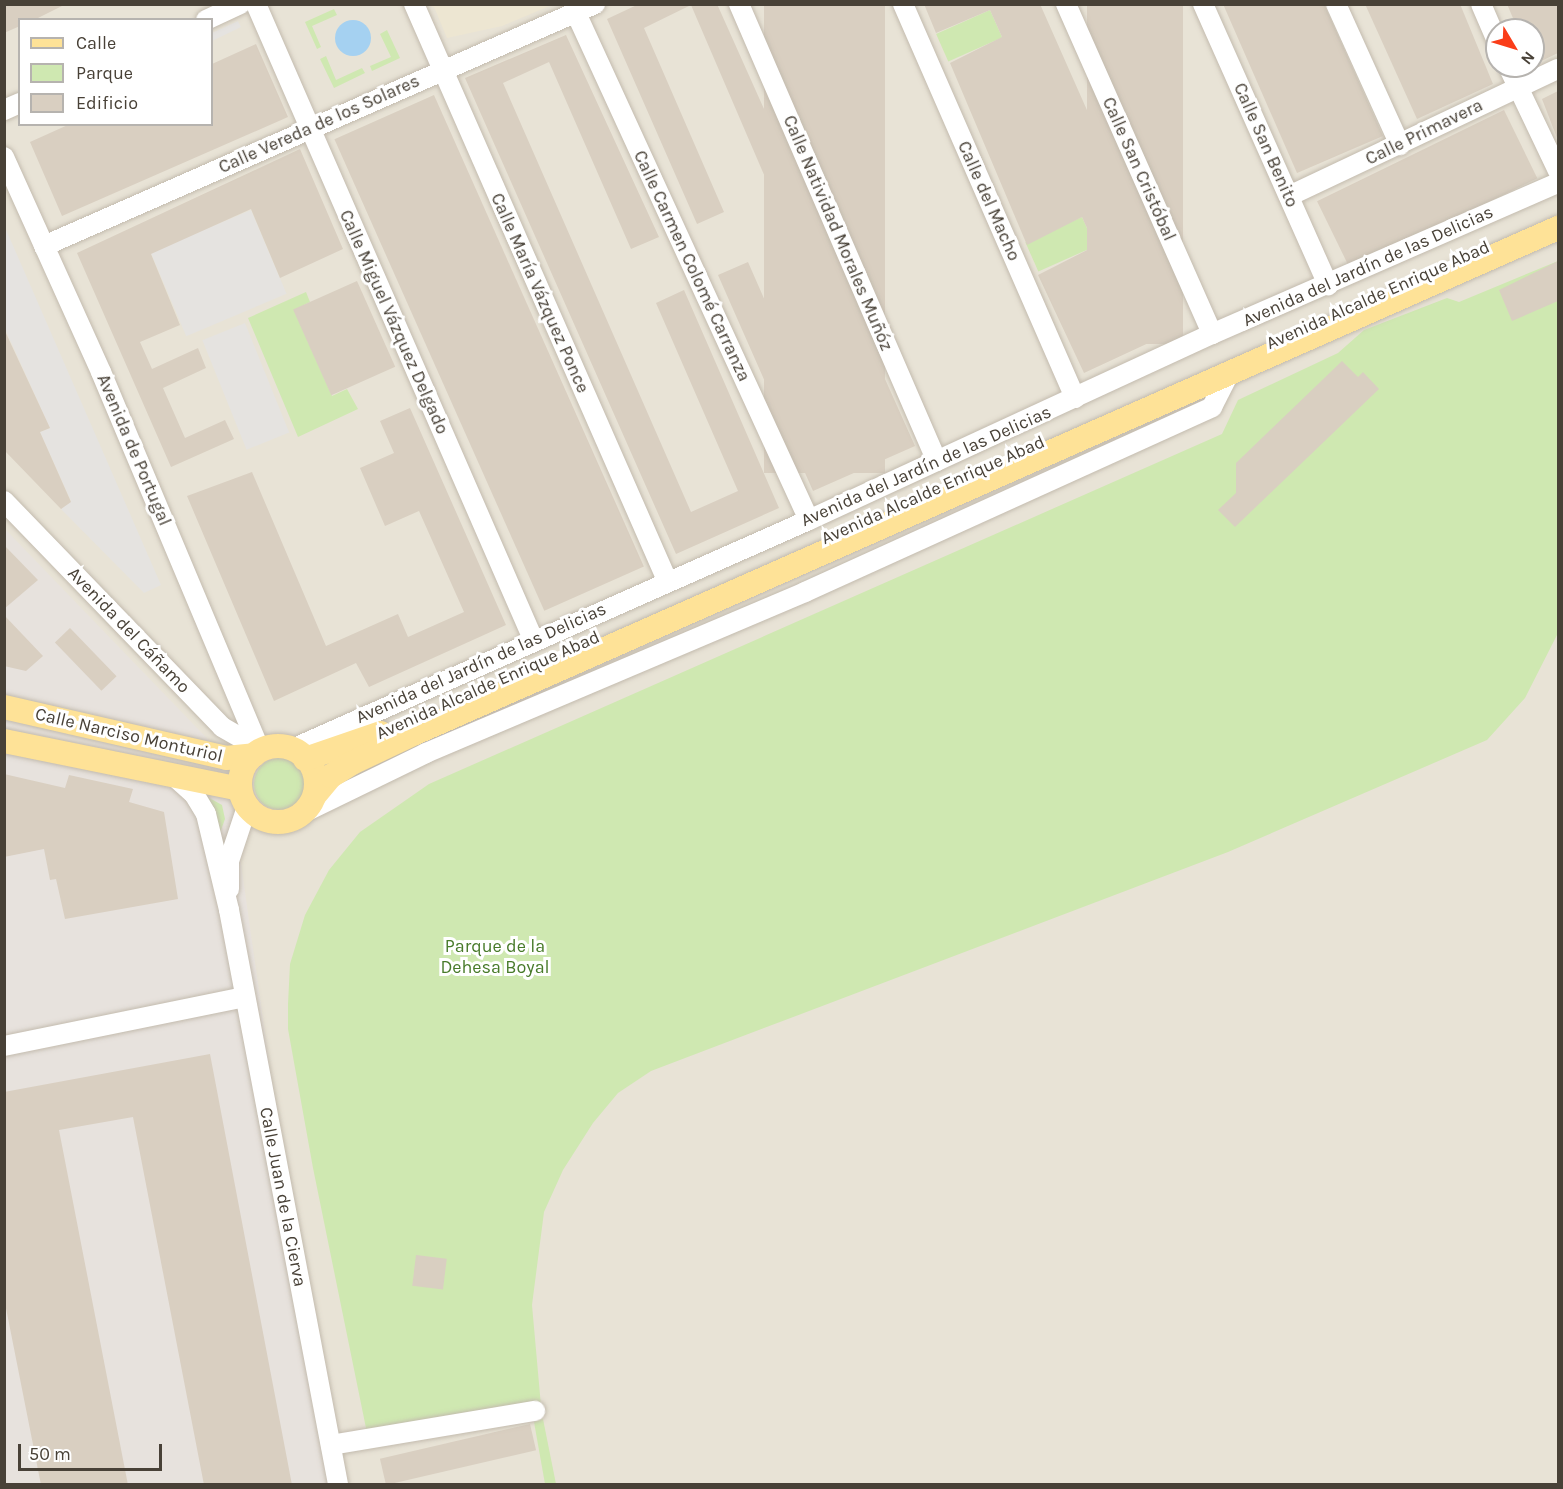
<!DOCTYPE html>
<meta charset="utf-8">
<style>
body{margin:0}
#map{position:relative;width:1563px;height:1489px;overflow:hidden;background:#f4f1e8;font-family:Karla,sans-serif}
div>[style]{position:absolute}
.residential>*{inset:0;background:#e8e3d6}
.industrial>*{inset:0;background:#e7e2dd}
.education>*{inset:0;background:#ede6d2}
.green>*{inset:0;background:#cfe8b1;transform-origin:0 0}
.round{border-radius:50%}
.parking>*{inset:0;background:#e5e3e0;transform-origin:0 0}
.water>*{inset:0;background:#a5d1f1}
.building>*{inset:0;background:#d9cfc1;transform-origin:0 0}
.roads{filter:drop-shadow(0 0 2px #c3bbae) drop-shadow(0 0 2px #c3bbae)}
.minor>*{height:20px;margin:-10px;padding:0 10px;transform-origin:10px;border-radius:10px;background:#fff}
.major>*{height:24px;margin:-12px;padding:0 12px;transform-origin:12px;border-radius:12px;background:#fee297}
.major>.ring{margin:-12px;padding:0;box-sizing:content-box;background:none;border:24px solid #fee297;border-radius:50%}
span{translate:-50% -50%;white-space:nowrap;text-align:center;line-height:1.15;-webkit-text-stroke:6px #fff;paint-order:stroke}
.street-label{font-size:18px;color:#484137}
.park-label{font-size:18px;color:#477a29}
.frame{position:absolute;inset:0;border:6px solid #484137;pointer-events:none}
.legend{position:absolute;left:18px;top:18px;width:195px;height:108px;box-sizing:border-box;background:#fff;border:2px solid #b6b3af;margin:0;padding:8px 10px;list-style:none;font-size:18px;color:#484137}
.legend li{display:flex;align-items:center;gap:12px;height:30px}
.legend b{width:30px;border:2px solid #b6b3af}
.north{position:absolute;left:1485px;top:18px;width:60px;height:60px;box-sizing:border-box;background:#fff;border:2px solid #b6b3af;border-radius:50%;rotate:128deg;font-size:16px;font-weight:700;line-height:24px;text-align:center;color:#484137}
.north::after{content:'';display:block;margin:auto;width:21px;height:27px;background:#fa3d19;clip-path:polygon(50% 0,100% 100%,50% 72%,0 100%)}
.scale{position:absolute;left:18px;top:1444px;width:144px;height:27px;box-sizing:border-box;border:3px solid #484137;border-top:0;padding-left:8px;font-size:18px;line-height:21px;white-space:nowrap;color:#484137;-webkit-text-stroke:4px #fff;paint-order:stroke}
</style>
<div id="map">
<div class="residential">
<div style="clip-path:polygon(evenodd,5px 5px,1558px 5px,1558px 1484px,5px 1484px,5px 5px,20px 20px,212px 20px,212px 124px,20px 124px,20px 20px,5px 5px,1497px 30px,1533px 30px,1533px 66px,1497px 66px,1497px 30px)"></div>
</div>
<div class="industrial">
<div style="clip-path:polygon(4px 528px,226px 758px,329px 1484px,5px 1484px)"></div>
</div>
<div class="education">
<div style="clip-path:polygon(428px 5px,552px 5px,502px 26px,447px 38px,434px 7px)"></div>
</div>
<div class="green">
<div style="clip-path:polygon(334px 9px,337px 15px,312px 26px,321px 47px,317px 49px,305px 22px)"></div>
<div style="left:990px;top:10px;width:30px;height:59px;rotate:66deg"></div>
<div style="clip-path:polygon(387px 30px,400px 58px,372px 71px,370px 66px,391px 57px,380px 34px)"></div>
<div style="clip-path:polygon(326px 56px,336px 80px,362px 68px,365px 73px,334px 88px,320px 59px)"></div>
<div style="left:1082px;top:217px;width:32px;height:62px;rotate:66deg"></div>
<div style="clip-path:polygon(1558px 261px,1558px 633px,1525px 698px,1487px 740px,1228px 852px,651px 1071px,618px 1093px,593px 1123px,563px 1170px,544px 1212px,532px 1305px,541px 1406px,367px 1433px,313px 1168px,288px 1029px,288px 1004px,290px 964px,305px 915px,329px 870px,360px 832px,429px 784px,1222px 434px,1238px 400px,1338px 353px,1364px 330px,1447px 298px,1459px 302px)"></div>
<div style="clip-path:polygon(306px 292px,310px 302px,294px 310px,332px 396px,347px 389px,358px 409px,298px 437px,248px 318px)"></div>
<div class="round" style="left:254px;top:758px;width:52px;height:52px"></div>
<div style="clip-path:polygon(204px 795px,222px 805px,225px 819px,217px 841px)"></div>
<div style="clip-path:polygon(543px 1419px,556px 1484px,545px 1484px,534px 1422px)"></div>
</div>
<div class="parking">
<div style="clip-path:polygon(238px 21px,241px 27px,212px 41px,212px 33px)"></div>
<div style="left:251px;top:210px;width:91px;height:109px;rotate:67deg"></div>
<div style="clip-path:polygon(4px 225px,161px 585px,144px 593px,61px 509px,71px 501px,40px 432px,50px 428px,5px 329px)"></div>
<div style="left:245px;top:323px;width:118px;height:46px;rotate:68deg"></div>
</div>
<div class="water">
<div class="round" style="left:335px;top:20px;width:36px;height:36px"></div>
</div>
<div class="building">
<div style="clip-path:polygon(4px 4px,66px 4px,34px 20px,20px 20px,20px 26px,4px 33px)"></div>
<div style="clip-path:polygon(639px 4px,717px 4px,915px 446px,813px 491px,718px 275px,748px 262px,829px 447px,873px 428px,691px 5px,644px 28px,724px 212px,697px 224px,607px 19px)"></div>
<div style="left:764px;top:4px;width:121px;height:469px"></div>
<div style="clip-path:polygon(924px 4px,1040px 4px,1183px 327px,1084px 373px,1038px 275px,1095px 246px,1082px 217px,1027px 245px,950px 63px,1002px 37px,990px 10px,936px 33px)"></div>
<div style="left:1087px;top:4px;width:96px;height:340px"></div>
<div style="clip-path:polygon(1223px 4px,1324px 4px,1383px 136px,1297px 173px)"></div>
<div style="clip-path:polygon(1365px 4px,1460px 4px,1493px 84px,1417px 119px)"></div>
<div style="clip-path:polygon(1507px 4px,1558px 4px,1558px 53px,1533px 65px,1533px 30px,1518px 30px)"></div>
<div style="clip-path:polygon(566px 35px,659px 237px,631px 249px,549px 62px,503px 83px,691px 512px,738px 491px,656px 303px,684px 290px,779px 508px,676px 554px,465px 78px)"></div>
<div style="clip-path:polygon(256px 44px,288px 117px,62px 216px,30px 142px,70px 124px,212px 124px,212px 64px)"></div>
<div style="clip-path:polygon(1558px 91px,1558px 138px,1557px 138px,1542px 99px)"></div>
<div style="left:434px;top:95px;width:516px;height:109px;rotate:66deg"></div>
<div style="left:1504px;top:110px;width:76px;height:208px;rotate:64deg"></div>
<div style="clip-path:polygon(300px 149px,343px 249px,280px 278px,251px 209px,151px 254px,180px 325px,140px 342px,152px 369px,198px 348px,206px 368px,163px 388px,185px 438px,225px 420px,234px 439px,171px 467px,77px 253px)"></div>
<div style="clip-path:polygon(1558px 261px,1558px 301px,1512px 321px,1499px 290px)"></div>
<div style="left:357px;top:281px;width:94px;height:70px;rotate:66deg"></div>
<div style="clip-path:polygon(4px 329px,50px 428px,40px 432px,71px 502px,61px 509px,4px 450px)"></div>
<div style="clip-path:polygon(1342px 361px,1358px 377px,1363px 372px,1379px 389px,1235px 527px,1218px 510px,1236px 493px,1236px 463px)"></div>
<div style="clip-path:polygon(410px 408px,506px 625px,369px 687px,356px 663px,274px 701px,187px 496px,252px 472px,326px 646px,398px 614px,408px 637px,464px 612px,419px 511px,385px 526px,360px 468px,394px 453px,380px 421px)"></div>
<div style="clip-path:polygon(4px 545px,38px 580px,4px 609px)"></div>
<div style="clip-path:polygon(4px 615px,43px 656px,26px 671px,4px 666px)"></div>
<div style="left:70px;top:628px;width:67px;height:21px;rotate:46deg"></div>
<div style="clip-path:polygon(4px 774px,65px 788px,69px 775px,133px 789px,129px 802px,164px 812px,178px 899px,65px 919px,56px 879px,50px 880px,44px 849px,4px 857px)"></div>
<div style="clip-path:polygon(210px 1054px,292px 1485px,204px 1485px,133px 1117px,59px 1130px,128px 1485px,41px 1485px,4px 1298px,4px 1092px)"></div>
<div style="left:416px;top:1255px;width:31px;height:31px;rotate:7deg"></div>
<div style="left:530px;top:1424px;width:27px;height:154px;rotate:77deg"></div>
</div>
<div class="roads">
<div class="minor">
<div style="left:256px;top:4px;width:693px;rotate:66.43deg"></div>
<div style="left:414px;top:4px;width:629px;rotate:66.29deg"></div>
<div style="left:739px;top:4px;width:498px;rotate:66.6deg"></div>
<div style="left:903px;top:4px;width:430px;rotate:66.4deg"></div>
<div style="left:1066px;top:4px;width:361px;rotate:66.1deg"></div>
<div style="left:1203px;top:4px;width:308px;rotate:66deg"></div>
<div style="left:1336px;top:4px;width:155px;rotate:65.6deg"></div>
<div style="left:1481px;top:4px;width:40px;rotate:66.6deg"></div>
<div style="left:576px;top:13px;width:558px;rotate:65.32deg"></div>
<div style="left:206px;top:20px;width:38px;rotate:-25deg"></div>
<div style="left:1508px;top:66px;width:116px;rotate:64.5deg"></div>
<div style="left:4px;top:110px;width:17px;rotate:-24deg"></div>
<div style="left:4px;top:157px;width:236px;rotate:65.7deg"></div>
<div style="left:101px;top:372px;width:405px;rotate:67.2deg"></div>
<div style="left:1289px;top:196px;width:297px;rotate:-25.3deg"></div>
<div style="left:44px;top:246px;width:602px;rotate:-23.71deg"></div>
<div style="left:4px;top:501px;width:314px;rotate:46deg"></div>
<div style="left:222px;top:727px;width:46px;rotate:29.9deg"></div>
<div style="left:292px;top:749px;width:565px;rotate:-23.89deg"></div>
<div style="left:809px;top:520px;width:444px;rotate:-24.8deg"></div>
<div style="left:1212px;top:334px;width:378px;rotate:-23.6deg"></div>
<div style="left:175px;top:777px;width:25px;rotate:42deg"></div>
<div style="left:194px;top:794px;width:23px;rotate:59deg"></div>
<div style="left:206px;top:814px;width:99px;rotate:76.5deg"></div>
<div style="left:229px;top:910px;width:584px;rotate:79.25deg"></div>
<div style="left:301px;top:814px;width:139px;rotate:-26deg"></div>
<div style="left:426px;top:753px;width:412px;rotate:-23deg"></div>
<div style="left:805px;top:592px;width:447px;rotate:-24.4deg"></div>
<div style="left:1212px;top:407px;width:37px;rotate:-63deg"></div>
<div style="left:229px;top:889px;width:28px;rotate:-90deg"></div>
<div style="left:229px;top:861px;width:57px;rotate:-71.6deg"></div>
<div style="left:4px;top:1046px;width:245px;rotate:-11.5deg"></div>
<div style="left:331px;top:1445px;width:207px;rotate:-9.5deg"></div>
</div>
<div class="major">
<div style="left:4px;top:707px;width:228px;rotate:12.9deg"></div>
<div style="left:226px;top:758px;width:28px;rotate:-6deg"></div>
<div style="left:4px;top:741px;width:241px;rotate:11.5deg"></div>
<div class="ring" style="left:240px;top:746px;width:52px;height:52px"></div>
<div style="left:305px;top:759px;width:80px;rotate:-18.9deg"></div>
<div style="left:315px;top:795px;width:25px;rotate:-50deg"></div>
<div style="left:331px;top:776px;width:25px;rotate:-32deg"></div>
<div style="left:352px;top:763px;width:70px;rotate:-25.5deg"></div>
<div style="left:415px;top:733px;width:1250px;rotate:-23.84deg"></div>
</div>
</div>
<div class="street-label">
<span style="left:319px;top:124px;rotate:-24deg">Calle Vereda de los Solares</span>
<span style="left:1424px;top:132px;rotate:-26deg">Calle Primavera</span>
<span style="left:1266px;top:145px;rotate:66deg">Calle San Benito</span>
<span style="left:1139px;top:169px;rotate:66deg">Calle San Cristóbal</span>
<span style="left:989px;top:201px;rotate:66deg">Calle del Macho</span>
<span style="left:838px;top:233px;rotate:67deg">Calle Natividad Morales Muñóz</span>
<span style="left:692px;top:266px;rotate:65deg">Calle Carmen Colomé Carranza</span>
<span style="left:1368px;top:266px;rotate:-24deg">Avenida del Jardín de las Delicias</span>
<span style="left:540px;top:293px;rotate:66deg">Calle María Vázquez Ponce</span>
<span style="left:1378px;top:295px;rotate:-24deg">Avenida Alcalde Enrique Abad</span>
<span style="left:394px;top:322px;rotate:66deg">Calle Miguel Vázquez Delgado</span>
<span style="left:134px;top:450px;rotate:67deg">Avenida de Portugal</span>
<span style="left:926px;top:466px;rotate:-24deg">Avenida del Jardín de las Delicias</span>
<span style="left:933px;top:490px;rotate:-24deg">Avenida Alcalde Enrique Abad</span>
<span style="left:129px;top:630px;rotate:46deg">Avenida del Cáñamo</span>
<span style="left:481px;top:663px;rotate:-24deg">Avenida del Jardín de las Delicias</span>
<span style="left:488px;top:685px;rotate:-24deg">Avenida Alcalde Enrique Abad</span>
<span style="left:129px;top:735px;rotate:13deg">Calle Narciso Monturiol</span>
<span style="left:283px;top:1197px;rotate:79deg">Calle Juan de la Cierva</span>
</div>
<div class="park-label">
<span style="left:495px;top:957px">Parque de la<br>Dehesa Boyal</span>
</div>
<div class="frame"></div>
<ul class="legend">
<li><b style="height:8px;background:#fee297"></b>Calle</li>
<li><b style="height:16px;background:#cfe8b1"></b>Parque</li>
<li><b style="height:16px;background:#d9cfc1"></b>Edificio</li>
</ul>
<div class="north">N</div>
<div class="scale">50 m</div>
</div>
